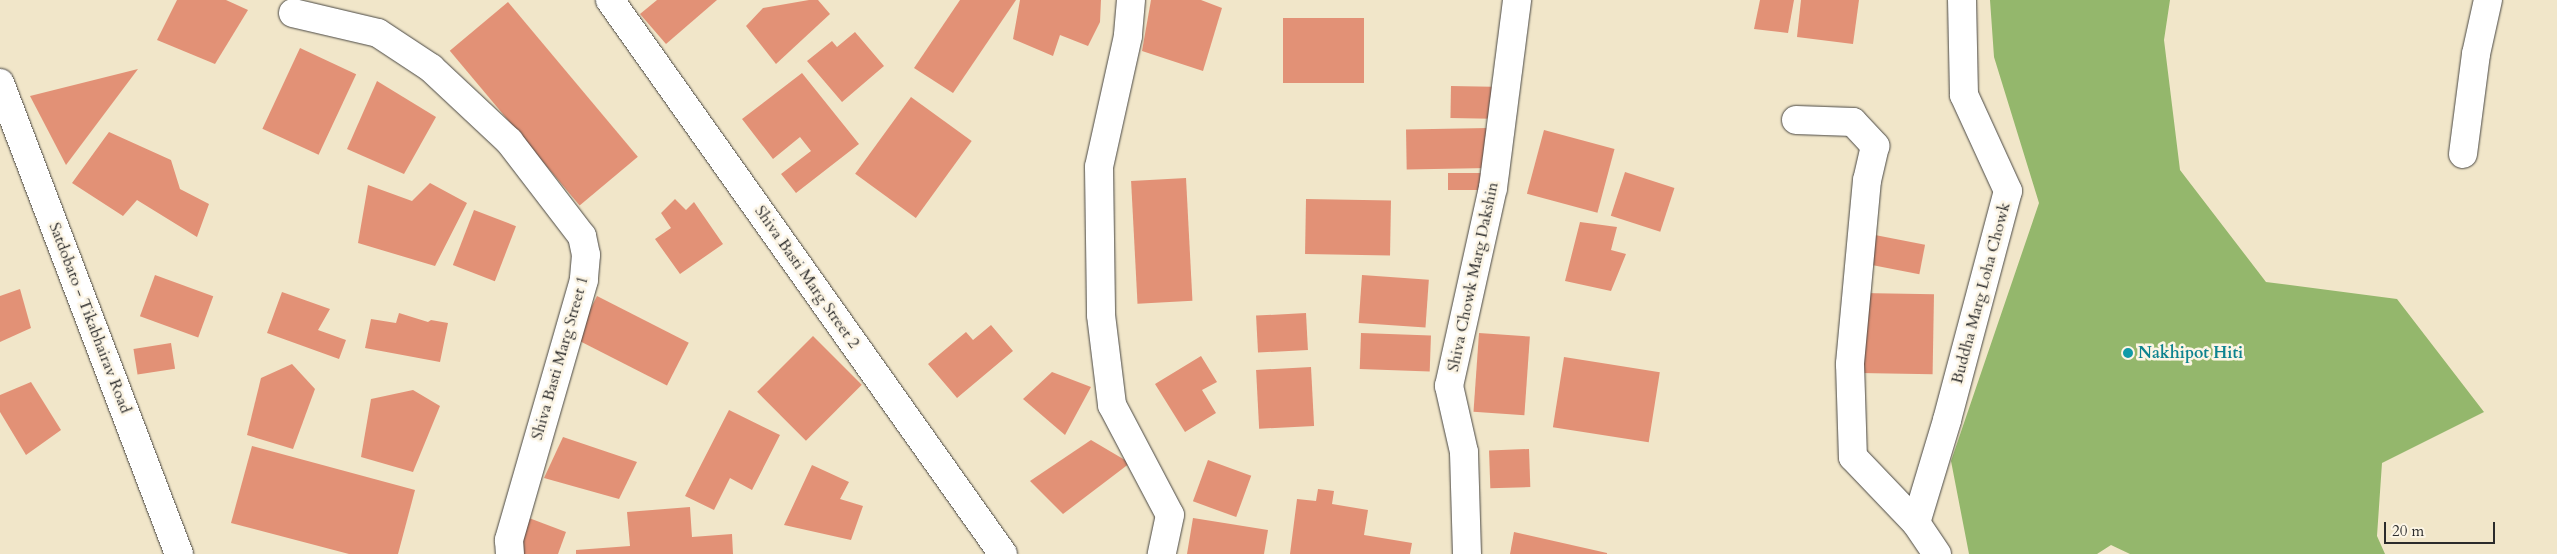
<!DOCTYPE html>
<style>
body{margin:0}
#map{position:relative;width:2557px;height:554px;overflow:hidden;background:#f1e6c9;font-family:Cardo,serif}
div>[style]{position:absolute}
.forest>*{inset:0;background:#94b76c}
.building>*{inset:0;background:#e29176;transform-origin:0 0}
.roads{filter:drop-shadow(0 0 1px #494743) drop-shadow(0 0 1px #494743)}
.minor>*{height:28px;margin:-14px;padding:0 14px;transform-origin:14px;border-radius:14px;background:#fff}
.dots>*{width:14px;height:14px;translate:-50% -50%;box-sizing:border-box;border:2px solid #fcf5e5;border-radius:50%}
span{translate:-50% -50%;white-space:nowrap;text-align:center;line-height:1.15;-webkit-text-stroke:5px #fcf5e5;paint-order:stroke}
.street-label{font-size:16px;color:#2b2b2b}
.culture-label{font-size:16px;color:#0d838f;font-weight:700}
.left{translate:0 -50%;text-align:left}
.scale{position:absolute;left:2384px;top:522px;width:111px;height:22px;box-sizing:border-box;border:2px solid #2b2b2b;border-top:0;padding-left:6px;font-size:15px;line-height:18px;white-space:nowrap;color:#2b2b2b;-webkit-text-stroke:4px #fcf5e5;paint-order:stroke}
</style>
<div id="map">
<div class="forest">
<div style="clip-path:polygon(1990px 0,2170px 0,2164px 40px,2180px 170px,2266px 282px,2397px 299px,2484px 412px,2382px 463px,2377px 536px,2385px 554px,2130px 554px,2111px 545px,2097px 554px,1969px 554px,1951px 461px,2039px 203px,1994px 57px)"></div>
</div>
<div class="building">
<div style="clip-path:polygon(177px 0,226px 0,248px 10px,215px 64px,157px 40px)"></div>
<div style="clip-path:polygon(657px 0,717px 0,666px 44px,640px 14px)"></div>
<div style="clip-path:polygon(809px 0,818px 0,830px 14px,776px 64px,746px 26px,763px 8px)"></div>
<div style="clip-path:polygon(960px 0,1016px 0,953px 93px,914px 68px)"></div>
<div style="clip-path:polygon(1020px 0,1101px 0,1100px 22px,1088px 46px,1060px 35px,1053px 56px,1013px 39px)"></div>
<div style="clip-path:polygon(1151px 0,1201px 0,1222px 8px,1203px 71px,1142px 51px)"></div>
<div style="clip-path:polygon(1760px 0,1794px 0,1788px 33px,1754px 29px)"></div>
<div style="clip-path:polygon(1801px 0,1859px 0,1853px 44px,1797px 37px)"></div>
<div style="left:508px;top:2px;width:202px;height:76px;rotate:50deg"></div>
<div style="left:1283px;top:18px;width:81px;height:65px"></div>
<div style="clip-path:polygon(855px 32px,884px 66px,842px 102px,807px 61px,832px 41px,837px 47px)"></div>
<div style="left:300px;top:48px;width:62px;height:89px;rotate:25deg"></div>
<div style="clip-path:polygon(138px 69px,66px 165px,30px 96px)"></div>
<div style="clip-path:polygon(802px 73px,859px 144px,796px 193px,781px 174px,811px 151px,800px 137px,773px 159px,742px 119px)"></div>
<div style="clip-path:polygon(377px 81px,436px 117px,404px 174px,347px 149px)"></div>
<div style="left:1451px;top:86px;width:41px;height:32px;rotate:1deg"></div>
<div style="left:911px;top:97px;width:75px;height:95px;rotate:36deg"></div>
<div style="left:1488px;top:128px;width:40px;height:82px;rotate:89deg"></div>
<div style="left:1544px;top:130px;width:73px;height:66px;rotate:15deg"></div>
<div style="clip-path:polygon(109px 132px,171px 160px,180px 189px,209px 204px,197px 237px,137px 200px,123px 216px,72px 183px)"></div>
<div style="left:1625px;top:172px;width:52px;height:46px;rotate:18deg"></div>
<div style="left:1487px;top:173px;width:17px;height:39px;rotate:90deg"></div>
<div style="left:1186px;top:178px;width:123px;height:55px;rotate:87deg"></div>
<div style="clip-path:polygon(430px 183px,467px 203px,435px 266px,358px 243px,368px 185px,412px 201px)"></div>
<div style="clip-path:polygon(675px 199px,686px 210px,694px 202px,723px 244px,680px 274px,655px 239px,671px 228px,661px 213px)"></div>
<div style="left:1306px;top:199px;width:85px;height:55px;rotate:1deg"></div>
<div style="left:474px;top:210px;width:45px;height:59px;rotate:21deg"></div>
<div style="clip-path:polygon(1580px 222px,1617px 227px,1611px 250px,1626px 254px,1611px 291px,1565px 281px)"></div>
<div style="left:1875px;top:235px;width:51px;height:30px;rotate:11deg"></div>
<div style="left:155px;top:275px;width:62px;height:44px;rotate:20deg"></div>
<div style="left:1362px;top:275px;width:67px;height:48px;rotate:4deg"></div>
<div style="clip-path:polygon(20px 289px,31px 328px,0 342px,0 296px)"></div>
<div style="clip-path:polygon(282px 292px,330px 309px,318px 330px,346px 340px,339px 359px,267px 333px)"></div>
<div style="left:1861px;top:293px;width:73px;height:80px;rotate:1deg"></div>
<div style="left:597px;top:296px;width:103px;height:48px;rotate:27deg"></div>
<div style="clip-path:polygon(399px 313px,428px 322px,431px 320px,448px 323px,440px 362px,365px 348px,371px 319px,396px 323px)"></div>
<div style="left:1306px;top:313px;width:37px;height:50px;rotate:87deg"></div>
<div style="clip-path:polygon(991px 325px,1013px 351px,957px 398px,928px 364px,966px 332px,973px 340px)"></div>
<div style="left:1361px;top:333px;width:70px;height:36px;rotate:2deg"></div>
<div style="left:1479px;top:333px;width:51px;height:79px;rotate:4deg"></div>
<div style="left:813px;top:336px;width:69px;height:79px;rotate:45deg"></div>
<div style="left:171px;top:343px;width:26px;height:38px;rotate:81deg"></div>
<div style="clip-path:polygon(1201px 356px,1217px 382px,1202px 390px,1216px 413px,1185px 432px,1155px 384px)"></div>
<div style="left:1564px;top:357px;width:97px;height:71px;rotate:9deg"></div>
<div style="clip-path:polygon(292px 364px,315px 389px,293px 449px,247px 435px,261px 378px)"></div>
<div style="left:1311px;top:367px;width:59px;height:55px;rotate:87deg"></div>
<div style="clip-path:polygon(1052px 372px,1091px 387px,1065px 435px,1023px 399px)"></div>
<div style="clip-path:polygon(31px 382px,61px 430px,26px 455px,0 412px,0 395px)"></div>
<div style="clip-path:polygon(413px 390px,440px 406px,413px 472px,361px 457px,371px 399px)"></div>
<div style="clip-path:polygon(729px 410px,780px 435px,752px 490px,730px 478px,714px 510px,685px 496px)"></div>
<div style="clip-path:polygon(563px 437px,637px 462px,619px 499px,544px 478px)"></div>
<div style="clip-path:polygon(1091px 440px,1130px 463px,1063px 514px,1030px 481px)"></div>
<div style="clip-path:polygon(252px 446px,415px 490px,398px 554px,349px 554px,231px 523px)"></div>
<div style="left:1529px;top:449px;width:38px;height:40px;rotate:88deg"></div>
<div style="left:1208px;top:460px;width:46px;height:44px;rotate:20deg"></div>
<div style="clip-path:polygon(812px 465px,849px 482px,840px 499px,863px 506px,851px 540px,784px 525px)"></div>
<div style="clip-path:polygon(1318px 489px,1334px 491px,1332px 504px,1368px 510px,1364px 535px,1412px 543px,1410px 554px,1290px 554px,1297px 499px,1316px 501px)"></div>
<div style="clip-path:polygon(690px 507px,692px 537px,732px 534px,733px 554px,576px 554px,576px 550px,630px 546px,627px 512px)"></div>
<div style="clip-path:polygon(529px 518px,566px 532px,558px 554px,518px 554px)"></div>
<div style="clip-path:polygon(1193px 518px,1268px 530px,1264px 554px,1187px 554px)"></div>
<div style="clip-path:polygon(1514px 532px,1607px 553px,1607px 554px,1510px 554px)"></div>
</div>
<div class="roads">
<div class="minor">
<div style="left:610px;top:0;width:679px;rotate:54.65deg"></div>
<div style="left:1131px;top:0;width:36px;rotate:95deg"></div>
<div style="left:1128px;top:36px;width:134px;rotate:102.5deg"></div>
<div style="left:1099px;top:167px;width:148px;rotate:89.2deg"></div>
<div style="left:1101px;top:315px;width:91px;rotate:83deg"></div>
<div style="left:1112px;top:405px;width:124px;rotate:62.2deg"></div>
<div style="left:1170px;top:515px;width:40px;rotate:102deg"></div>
<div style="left:293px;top:13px;width:87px;rotate:13.2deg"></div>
<div style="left:378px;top:33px;width:64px;rotate:33.4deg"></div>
<div style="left:431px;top:68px;width:107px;rotate:43.1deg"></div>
<div style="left:509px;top:141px;width:120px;rotate:52.5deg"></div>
<div style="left:582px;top:236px;width:19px;rotate:78deg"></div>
<div style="left:586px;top:255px;width:25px;rotate:95deg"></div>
<div style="left:584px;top:280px;width:271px;rotate:106.1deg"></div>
<div style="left:509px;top:540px;width:14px;rotate:86deg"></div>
<div style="left:0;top:83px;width:504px;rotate:69.19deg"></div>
<div style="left:1796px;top:120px;width:57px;rotate:2deg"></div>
<div style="left:1853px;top:122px;width:33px;rotate:47deg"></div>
<div style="left:1875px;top:146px;width:35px;rotate:103deg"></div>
<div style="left:1867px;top:180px;width:185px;rotate:95.3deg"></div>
<div style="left:1850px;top:364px;width:93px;rotate:88.2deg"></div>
<div style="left:1853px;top:457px;width:91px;rotate:46.3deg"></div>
<div style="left:2463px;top:154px;width:101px;rotate:-82.6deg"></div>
<div style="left:2476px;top:54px;width:55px;rotate:-77.5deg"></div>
<div style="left:1467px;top:554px;width:102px;rotate:-91.7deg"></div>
<div style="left:1464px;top:452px;width:68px;rotate:-102.8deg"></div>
<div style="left:1449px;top:386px;width:203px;rotate:-77.5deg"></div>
<div style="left:1493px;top:188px;width:190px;rotate:-82.7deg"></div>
<div style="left:1937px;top:554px;width:37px;rotate:-124deg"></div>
<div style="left:1916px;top:523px;width:108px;rotate:-73.2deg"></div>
<div style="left:1947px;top:420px;width:237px;rotate:-75.1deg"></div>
<div style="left:2008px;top:191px;width:106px;rotate:-114.6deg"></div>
<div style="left:1964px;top:95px;width:95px;rotate:-91.2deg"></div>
</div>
</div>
<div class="dots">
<div style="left:2128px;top:353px;background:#0f9aa8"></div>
</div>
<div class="street-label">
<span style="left:807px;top:277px;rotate:55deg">Shiva Basti Marg Street 2</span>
<span style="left:1473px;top:277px;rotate:-78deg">Shiva Chowk Marg Dakshin</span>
<span style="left:1981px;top:293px;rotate:-75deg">Buddha Marg Loha Chowk</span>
<span style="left:90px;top:318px;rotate:69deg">Satdobato - Tikabhairav Road</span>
<span style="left:560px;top:358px;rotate:-74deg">Shiva Basti Marg Street 1</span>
</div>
<div class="culture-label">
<span class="left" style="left:2138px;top:353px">Nakhipot Hiti</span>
</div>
<div class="scale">20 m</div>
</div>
